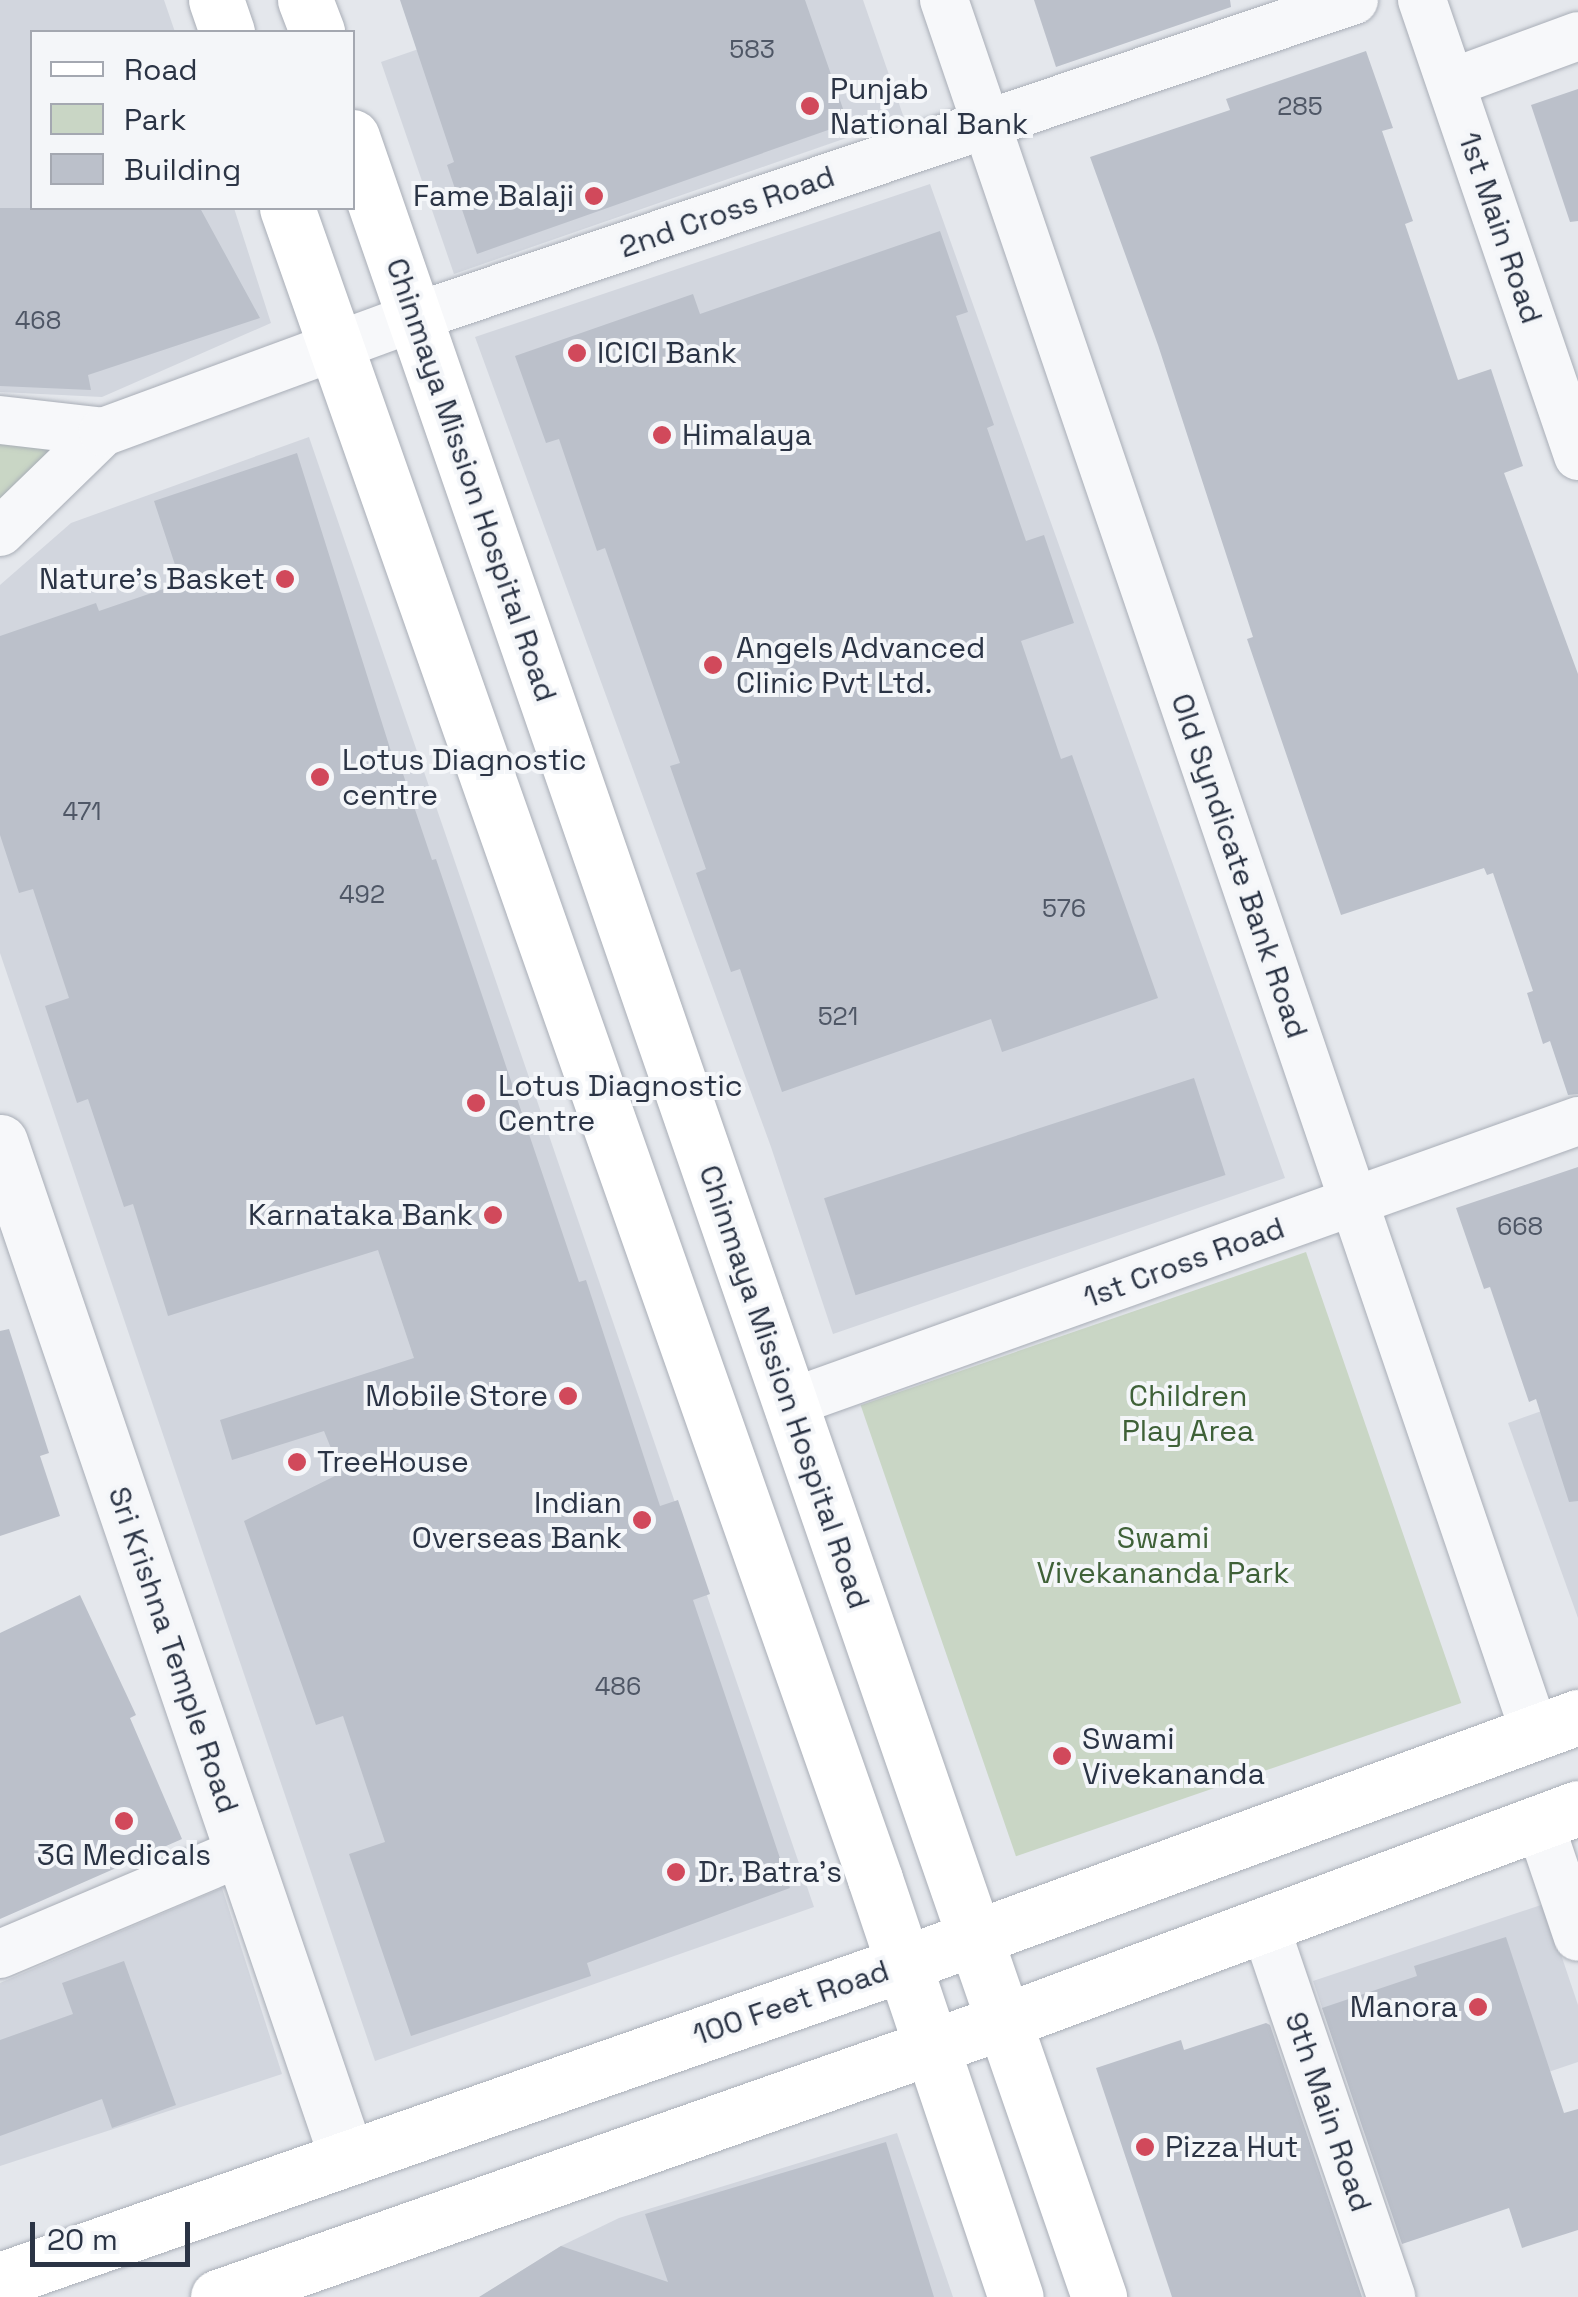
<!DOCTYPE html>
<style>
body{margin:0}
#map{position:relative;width:1578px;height:2297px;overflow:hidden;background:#e4e7ec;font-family:"Space Grotesk",sans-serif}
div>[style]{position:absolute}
.built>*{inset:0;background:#d2d6de}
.green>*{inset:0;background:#c9d6c5;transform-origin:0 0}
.building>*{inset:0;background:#bbc0ca;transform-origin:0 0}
.roads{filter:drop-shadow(0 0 2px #a9aeb7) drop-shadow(0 0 2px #a9aeb7)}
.minor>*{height:48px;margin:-24px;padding:0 24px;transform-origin:24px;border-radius:24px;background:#f7f8fa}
.tertiary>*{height:55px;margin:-27.5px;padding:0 27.5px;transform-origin:27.5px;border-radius:27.5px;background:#f7f8fa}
.secondary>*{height:55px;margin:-27.5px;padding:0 27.5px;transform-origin:27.5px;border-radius:27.5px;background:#fff}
.primary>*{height:55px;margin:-27.5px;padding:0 27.5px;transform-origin:27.5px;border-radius:27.5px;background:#fff}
.dots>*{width:28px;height:28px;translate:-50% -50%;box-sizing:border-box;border:5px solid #f4f6f9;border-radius:50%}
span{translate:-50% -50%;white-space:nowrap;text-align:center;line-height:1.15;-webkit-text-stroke:8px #f4f6f9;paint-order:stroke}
.number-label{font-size:25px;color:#4f5766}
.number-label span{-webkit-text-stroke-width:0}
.poi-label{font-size:30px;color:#2b3445}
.left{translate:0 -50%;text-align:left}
.right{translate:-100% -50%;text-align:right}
.street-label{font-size:30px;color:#2b3445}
.park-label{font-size:30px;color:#3f6138}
.legend{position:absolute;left:30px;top:30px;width:325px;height:180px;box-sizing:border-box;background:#f4f6f9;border:2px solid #a4a8b1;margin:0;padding:12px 18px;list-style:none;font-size:30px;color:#2b3445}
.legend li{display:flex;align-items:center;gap:20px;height:50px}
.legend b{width:50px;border:2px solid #a4a8b1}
.scale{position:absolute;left:30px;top:2222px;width:160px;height:45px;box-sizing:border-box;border:5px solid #2b3445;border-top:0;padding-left:12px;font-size:30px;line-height:35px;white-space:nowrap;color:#2b3445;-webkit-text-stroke:8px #f4f6f9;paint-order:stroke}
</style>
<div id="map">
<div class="built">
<div style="clip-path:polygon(0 0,164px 0,175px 32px,32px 32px,32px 208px,234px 208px,271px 323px,102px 397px,0 392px)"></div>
<div style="clip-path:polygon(561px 0,863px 0,904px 118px,454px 274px,381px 62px)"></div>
<div style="clip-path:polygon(930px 184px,1285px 1178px,833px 1334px,771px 1147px,475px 337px)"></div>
<div style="clip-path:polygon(309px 437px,814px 1907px,375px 2061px,0 953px,0 585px,71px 523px)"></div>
<div style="clip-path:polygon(1578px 1398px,1578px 1618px,1508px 1423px)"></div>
<div style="clip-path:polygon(222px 1888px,282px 2074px,0 2166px,0 1983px)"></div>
<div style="clip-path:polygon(1544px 1904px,1578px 2005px,1578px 2062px,1365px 2134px,1313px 1981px)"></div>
<div style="clip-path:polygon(897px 2133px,953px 2297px,480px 2297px,561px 2246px,619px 2218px)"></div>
</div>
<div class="green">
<div style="clip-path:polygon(0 430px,46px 434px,52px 459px,0 502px)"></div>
<div style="left:1306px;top:1252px;width:477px;height:471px;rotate:71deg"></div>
</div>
<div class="building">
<div style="clip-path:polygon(400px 0,805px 0,848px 123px,477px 254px,447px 165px,454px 162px)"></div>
<div style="clip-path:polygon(1034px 0,1230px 0,1231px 7px,1056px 67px)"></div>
<div style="clip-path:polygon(1366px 51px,1393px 128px,1382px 131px,1413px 221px,1405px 224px,1458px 380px,1491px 369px,1523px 466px,1504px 473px,1578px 674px,1578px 1094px,1568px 1095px,1550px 1041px,1543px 1044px,1527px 993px,1533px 991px,1493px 873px,1487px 875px,1484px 868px,1341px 915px,1247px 639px,1253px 637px,1158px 345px,1090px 157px,1230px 110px,1226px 99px)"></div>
<div style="clip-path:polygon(1578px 89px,1578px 221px,1570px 222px,1531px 105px)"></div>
<div style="clip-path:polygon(0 208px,200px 208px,260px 318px,88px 375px,91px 390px,0 386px)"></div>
<div style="clip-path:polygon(940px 231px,968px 312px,956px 316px,994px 425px,987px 428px,1026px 541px,1044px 535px,1074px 623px,1021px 641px,1061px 759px,1072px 755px,1158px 998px,1002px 1052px,991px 1019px,782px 1092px,740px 969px,731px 972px,696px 873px,706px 869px,670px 766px,680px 763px,605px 548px,597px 551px,559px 439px,546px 443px,515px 356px,693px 294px,700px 314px)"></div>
<div style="clip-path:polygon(297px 453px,394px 761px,398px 759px,432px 860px,436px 859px,579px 1282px,586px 1280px,660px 1506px,678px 1500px,710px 1594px,693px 1600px,790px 1888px,587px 1963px,591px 1976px,411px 2036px,349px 1854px,385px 1842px,343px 1716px,316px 1725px,244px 1521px,341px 1473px,324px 1431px,232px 1460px,220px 1420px,414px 1358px,378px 1250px,168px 1316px,133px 1204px,124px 1207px,88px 1099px,77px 1103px,45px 1006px,69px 998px,33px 889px,19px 893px,0 835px,0 636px,96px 603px,99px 611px,181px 583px,154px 501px)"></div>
<div style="left:1194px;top:1078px;width:102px;height:389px;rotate:72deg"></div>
<div style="clip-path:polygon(1578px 1167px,1578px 1501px,1569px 1502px,1536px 1399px,1529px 1402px,1490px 1287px,1484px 1289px,1456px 1208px)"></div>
<div style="clip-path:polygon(9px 1329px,49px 1453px,40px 1456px,60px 1516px,0 1536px,0 1331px)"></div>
<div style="clip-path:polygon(80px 1595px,136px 1715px,130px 1718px,182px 1839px,0 1919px,0 1633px)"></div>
<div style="clip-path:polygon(1506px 1937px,1564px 2113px,1578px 2109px,1578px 2230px,1522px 2248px,1509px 2208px,1402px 2244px,1322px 2008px,1417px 1976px,1414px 1966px)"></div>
<div style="clip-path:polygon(124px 1961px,176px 2105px,112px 2128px,102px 2099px,0 2136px,0 2040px,73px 2014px,62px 1983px)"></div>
<div style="clip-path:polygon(1266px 2023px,1270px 2025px,1362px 2297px,1172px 2297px,1096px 2068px,1181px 2040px,1184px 2050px)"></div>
<div style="clip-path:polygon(886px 2142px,934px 2297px,479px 2297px,561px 2246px,668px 2282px,645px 2214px)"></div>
</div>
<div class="roads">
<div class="minor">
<div style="left:944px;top:0;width:1831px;rotate:71.17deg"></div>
<div style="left:1422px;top:0;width:482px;rotate:71.1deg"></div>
<div style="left:1451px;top:83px;width:135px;rotate:-20.3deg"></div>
<div style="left:0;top:420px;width:104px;rotate:6.6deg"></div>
<div style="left:0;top:532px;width:144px;rotate:-44.2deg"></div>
<div style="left:103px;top:432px;width:333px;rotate:-20.2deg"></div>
<div style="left:415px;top:317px;width:991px;rotate:-18.65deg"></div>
<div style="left:790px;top:1403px;width:837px;rotate:-19.69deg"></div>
<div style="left:1539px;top:1822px;width:121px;rotate:71.3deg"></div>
<div style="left:1265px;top:1926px;width:392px;rotate:71.2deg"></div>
<div style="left:0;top:1954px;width:263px;rotate:-22.9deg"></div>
</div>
<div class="tertiary">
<div style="left:0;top:1142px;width:1074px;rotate:71.14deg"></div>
</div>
<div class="secondary">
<div style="left:216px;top:0;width:34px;rotate:71deg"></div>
<div style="left:305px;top:0;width:34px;rotate:69deg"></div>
<div style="left:352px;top:137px;width:2286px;rotate:70.92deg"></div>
<div style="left:287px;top:208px;width:1771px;rotate:70.61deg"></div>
<div style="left:875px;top:1879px;width:441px;rotate:71.4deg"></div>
</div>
<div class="primary">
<div style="left:0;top:2280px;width:957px;rotate:-19.29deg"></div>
<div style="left:903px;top:1964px;width:719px;rotate:-20.1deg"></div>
<div style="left:218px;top:2297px;width:831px;rotate:-19.33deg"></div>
<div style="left:1002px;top:2022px;width:614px;rotate:-20.38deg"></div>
</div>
</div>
<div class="dots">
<div style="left:810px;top:106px;background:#d1495b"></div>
<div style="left:594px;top:196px;background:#d1495b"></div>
<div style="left:577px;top:353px;background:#d1495b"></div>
<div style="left:662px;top:435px;background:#d1495b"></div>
<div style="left:285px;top:579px;background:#d1495b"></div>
<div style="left:713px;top:665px;background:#d1495b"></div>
<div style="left:320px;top:777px;background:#d1495b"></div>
<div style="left:476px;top:1103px;background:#d1495b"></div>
<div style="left:493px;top:1215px;background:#d1495b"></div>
<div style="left:568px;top:1396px;background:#d1495b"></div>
<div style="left:297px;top:1462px;background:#d1495b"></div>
<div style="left:642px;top:1520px;background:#d1495b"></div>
<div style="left:1062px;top:1756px;background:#d1495b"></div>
<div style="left:124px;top:1821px;background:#d1495b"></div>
<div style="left:676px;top:1872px;background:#d1495b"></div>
<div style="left:1478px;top:2007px;background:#d1495b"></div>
<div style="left:1145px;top:2147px;background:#d1495b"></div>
</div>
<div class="number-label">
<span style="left:752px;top:49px">583</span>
<span style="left:1300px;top:106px">285</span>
<span style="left:38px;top:320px">468</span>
<span style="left:82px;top:811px">471</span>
<span style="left:362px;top:894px">492</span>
<span style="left:1064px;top:908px">576</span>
<span style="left:838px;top:1016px">521</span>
<span style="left:1520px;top:1226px">668</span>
<span style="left:618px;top:1686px">486</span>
</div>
<div class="poi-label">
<span class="left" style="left:830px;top:106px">Punjab<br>National Bank</span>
<span class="right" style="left:574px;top:196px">Fame Balaji</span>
<span class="left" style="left:597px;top:353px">ICICI Bank</span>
<span class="left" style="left:682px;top:435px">Himalaya</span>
<span class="right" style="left:265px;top:579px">Nature's Basket</span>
<span class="left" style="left:736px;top:665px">Angels Advanced<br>Clinic Pvt Ltd.</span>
<span class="left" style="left:342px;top:777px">Lotus Diagnostic<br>centre</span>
<span class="left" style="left:498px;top:1103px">Lotus Diagnostic<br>Centre</span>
<span class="right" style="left:473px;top:1215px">Karnataka Bank</span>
<span class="right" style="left:548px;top:1396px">Mobile Store</span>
<span class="left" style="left:317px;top:1462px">TreeHouse</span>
<span class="right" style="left:622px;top:1520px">Indian<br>Overseas Bank</span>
<span class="left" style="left:1082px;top:1756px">Swami<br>Vivekananda</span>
<span style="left:124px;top:1855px">3G Medicals</span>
<span class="left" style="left:698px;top:1872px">Dr. Batra's</span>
<span class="right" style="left:1458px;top:2007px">Manora</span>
<span class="left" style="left:1165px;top:2147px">Pizza Hut</span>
</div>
<div class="street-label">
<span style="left:727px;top:212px;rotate:-19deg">2nd Cross Road</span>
<span style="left:1500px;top:228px;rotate:71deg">1st Main Road</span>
<span style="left:471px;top:480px;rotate:71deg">Chinmaya Mission Hospital Road</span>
<span style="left:1239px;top:866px;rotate:71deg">Old Syndicate Bank Road</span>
<span style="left:1184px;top:1263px;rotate:-20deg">1st Cross Road</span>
<span style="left:784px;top:1387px;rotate:71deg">Chinmaya Mission Hospital Road</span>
<span style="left:173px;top:1650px;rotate:71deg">Sri Krishna Temple Road</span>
<span style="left:791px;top:2003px;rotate:-19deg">100 Feet Road</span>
<span style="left:1328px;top:2112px;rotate:71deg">9th Main Road</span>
</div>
<div class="park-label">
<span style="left:1188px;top:1413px">Children<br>Play Area</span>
<span style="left:1163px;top:1555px">Swami<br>Vivekananda Park</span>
</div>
<ul class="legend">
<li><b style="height:12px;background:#fff"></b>Road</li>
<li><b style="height:28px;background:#c9d6c5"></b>Park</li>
<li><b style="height:28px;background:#bbc0ca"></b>Building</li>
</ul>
<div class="scale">20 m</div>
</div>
